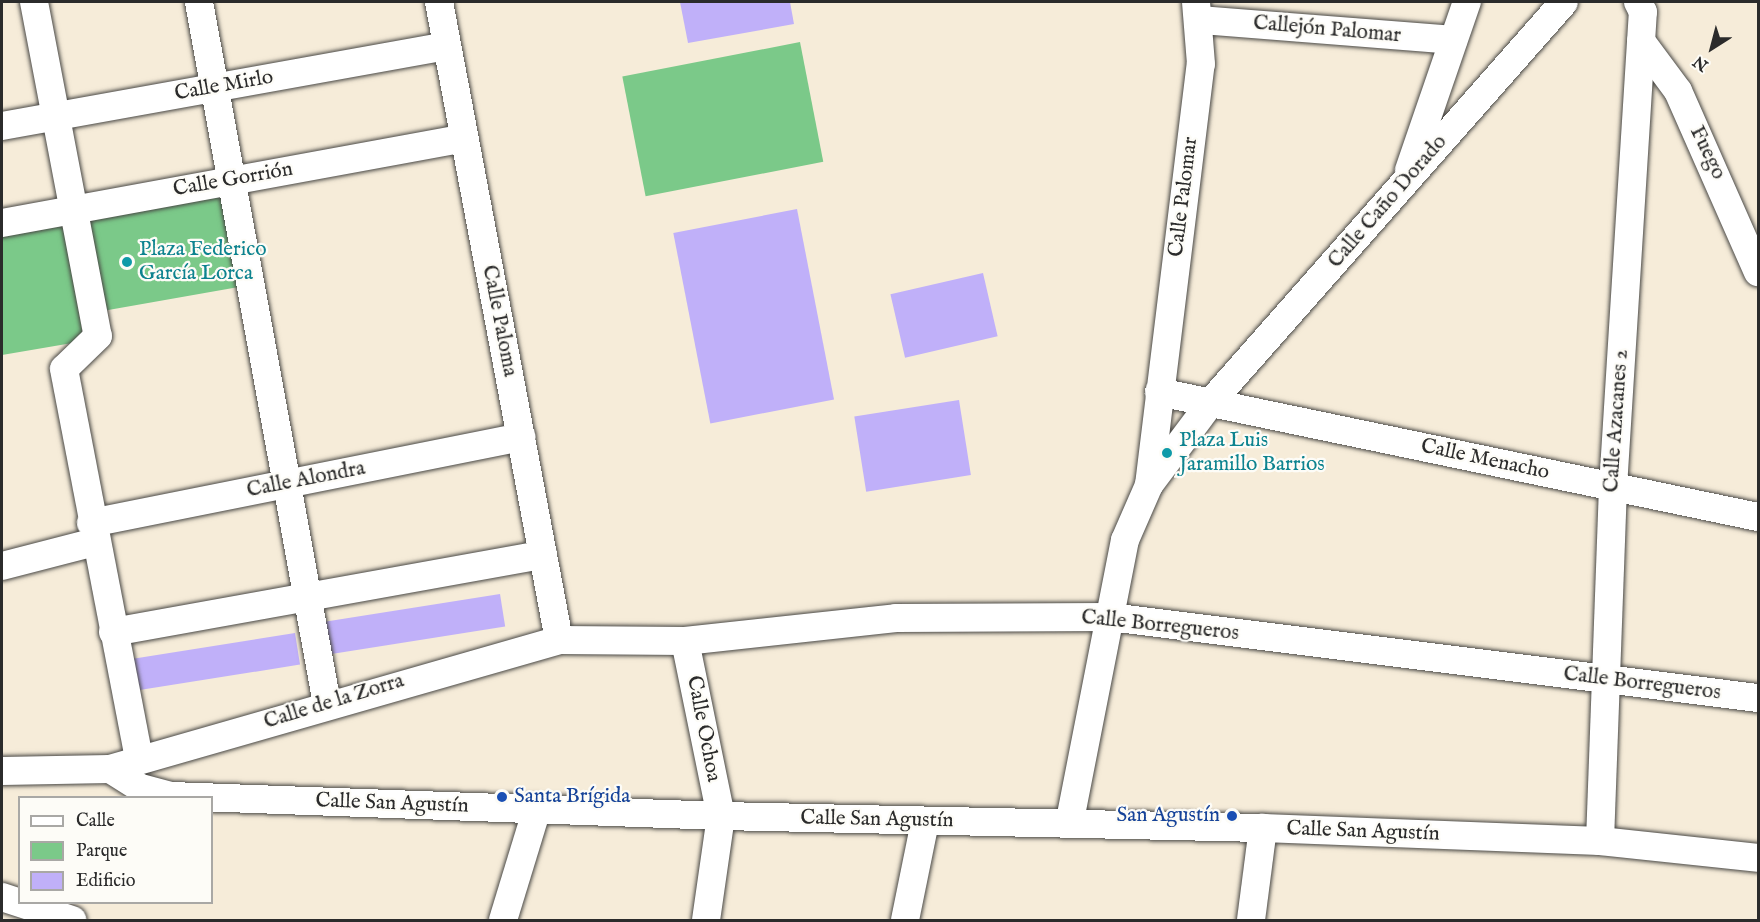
<!DOCTYPE html>
<meta charset="utf-8">
<style>
body{margin:0}
#map{position:relative;width:1760px;height:922px;overflow:hidden;background:#f6ecd9;font-family:"IM FELL English",serif}
div>[style]{position:absolute}
.green>*{inset:0;background:#7bc989;transform-origin:0 0}
.building>*{inset:0;background:#c0b0f9;transform-origin:0 0}
.roads{filter:drop-shadow(0 0 2px #494845) drop-shadow(0 0 2px #494845)}
.minor>*{height:28px;margin:-14px;padding:0 14px;transform-origin:14px;border-radius:14px;background:#fff}
.dots>*{width:16px;height:16px;translate:-50% -50%;box-sizing:border-box;border:3px solid #fdfcf7;border-radius:50%}
span{translate:-50% -50%;white-space:nowrap;text-align:center;line-height:1.15;-webkit-text-stroke:4.5px #fdfcf7;paint-order:stroke}
.street-label{font-size:21px;color:#2b2b2b}
.culture-label{font-size:21px;color:#0d838f}
.left{translate:0 -50%;text-align:left}
.transit-label{font-size:21px;color:#164399}
.right{translate:-100% -50%;text-align:right}
.frame{position:absolute;inset:0;border:3px solid #2b2b2b;pointer-events:none}
.legend{position:absolute;left:18px;top:796px;width:195px;height:108px;box-sizing:border-box;background:#fdfcf7;border:2px solid #a9a8a5;margin:0;padding:8px 10px;list-style:none;font-size:18px;color:#2b2b2b}
.legend li{display:flex;align-items:center;gap:12px;height:30px}
.legend b{width:30px;border:2px solid #a9a8a5}
.north{position:absolute;left:1682px;top:18px;width:60px;height:60px;-webkit-text-stroke:4px #fdfcf7;paint-order:stroke;rotate:216deg;font-size:16px;font-weight:700;line-height:24px;text-align:center;color:#2b2b2b}
.north::after{content:'';display:block;margin:auto;width:21px;height:27px;background:#2b2b2b;clip-path:polygon(50% 0,100% 100%,50% 72%,0 100%)}
</style>
<div id="map">
<div class="green">
<div style="left:800px;top:42px;width:122px;height:181px;rotate:79deg"></div>
<div style="left:225px;top:193px;width:95px;height:141px;rotate:80deg"></div>
<div style="clip-path:polygon(63px 225px,84px 341px,2px 355px,2px 235px)"></div>
</div>
<div class="building">
<div style="clip-path:polygon(680px 2px,790px 2px,794px 24px,688px 43px)"></div>
<div style="left:797px;top:209px;width:194px;height:126px;rotate:79deg"></div>
<div style="left:983px;top:273px;width:65px;height:95px;rotate:77deg"></div>
<div style="left:959px;top:400px;width:76px;height:106px;rotate:81deg"></div>
<div style="left:500px;top:594px;width:33px;height:179px;rotate:81deg"></div>
<div style="left:295px;top:633px;width:32px;height:175px;rotate:81deg"></div>
</div>
<div class="roads">
<div class="minor">
<div style="left:34px;top:2px;width:340px;rotate:79.2deg"></div>
<div style="left:98px;top:336px;width:47px;rotate:135.9deg"></div>
<div style="left:64px;top:369px;width:398px;rotate:79.1deg"></div>
<div style="left:199px;top:2px;width:714px;rotate:79.67deg"></div>
<div style="left:439px;top:2px;width:649px;rotate:79.35deg"></div>
<div style="left:1200px;top:20px;width:254px;rotate:4.5deg"></div>
<div style="left:1641px;top:41px;width:62px;rotate:53.5deg"></div>
<div style="left:1678px;top:91px;width:198px;rotate:66.2deg"></div>
<div style="left:2px;top:126px;width:452px;rotate:-10.2deg"></div>
<div style="left:1409px;top:170px;width:178px;rotate:-71deg"></div>
<div style="left:2px;top:223px;width:470px;rotate:-10.4deg"></div>
<div style="left:1159px;top:392px;width:612px;rotate:11.79deg"></div>
<div style="left:1149px;top:485px;width:424px;rotate:-83deg"></div>
<div style="left:1201px;top:64px;width:62px;rotate:-94.6deg"></div>
<div style="left:91px;top:523px;width:439px;rotate:-11.3deg"></div>
<div style="left:2px;top:566px;width:96px;rotate:-14.5deg"></div>
<div style="left:113px;top:632px;width:437px;rotate:-10.2deg"></div>
<div style="left:685px;top:641px;width:179px;rotate:78.4deg"></div>
<div style="left:721px;top:816px;width:105px;rotate:98.2deg"></div>
<div style="left:110px;top:769px;width:467px;rotate:-16deg"></div>
<div style="left:559px;top:640px;width:126px;rotate:0.5deg"></div>
<div style="left:685px;top:641px;width:212px;rotate:-6.2deg"></div>
<div style="left:896px;top:618px;width:214px;rotate:-0.3deg"></div>
<div style="left:1110px;top:617px;width:653px;rotate:7.13deg"></div>
<div style="left:2px;top:771px;width:108px;rotate:-1.1deg"></div>
<div style="left:110px;top:769px;width:36px;rotate:32deg"></div>
<div style="left:141px;top:788px;width:31px;rotate:15deg"></div>
<div style="left:171px;top:796px;width:550px;rotate:2.08deg"></div>
<div style="left:721px;top:816px;width:542px;rotate:1.27deg"></div>
<div style="left:1263px;top:828px;width:337px;rotate:2.2deg"></div>
<div style="left:1600px;top:841px;width:159px;rotate:6.1deg"></div>
<div style="left:1070px;top:820px;width:285px;rotate:-78.9deg"></div>
<div style="left:1125px;top:540px;width:60px;rotate:-66.4deg"></div>
<div style="left:1149px;top:485px;width:104px;rotate:-53.2deg"></div>
<div style="left:1211px;top:402px;width:533px;rotate:-48.57deg"></div>
<div style="left:1600px;top:841px;width:354px;rotate:-87.9deg"></div>
<div style="left:1613px;top:487px;width:476px;rotate:-86.4deg"></div>
<div style="left:1643px;top:12px;width:11px;rotate:-117deg"></div>
<div style="left:2px;top:897px;width:74px;rotate:18.2deg"></div>
<div style="left:503px;top:920px;width:116px;rotate:-73deg"></div>
<div style="left:905px;top:920px;width:100px;rotate:-78.5deg"></div>
<div style="left:1251px;top:920px;width:93px;rotate:-82.6deg"></div>
</div>
</div>
<div class="dots">
<div style="left:127px;top:262px;background:#0f9aa8"></div>
<div style="left:1167px;top:453px;background:#0f9aa8"></div>
<div style="left:502px;top:797px;background:#1a4fb4"></div>
<div style="left:1232px;top:816px;background:#1a4fb4"></div>
</div>
<div class="street-label">
<span style="left:1327px;top:30px;rotate:5deg">Callejón Palomar</span>
<span style="left:224px;top:86px;rotate:-10deg">Calle Mirlo</span>
<span style="left:1707px;top:153px;rotate:64deg">Fuego</span>
<span style="left:233px;top:180px;rotate:-10deg">Calle Gorrión</span>
<span style="left:1184px;top:197px;rotate:-83deg">Calle Palomar</span>
<span style="left:1388px;top:202px;rotate:-49deg">Calle Caño Dorado</span>
<span style="left:499px;top:321px;rotate:79deg">Calle Paloma</span>
<span style="left:1617px;top:421px;rotate:-86deg">Calle Azacanes 2</span>
<span style="left:1485px;top:460px;rotate:12deg">Calle Menacho</span>
<span style="left:306px;top:480px;rotate:-11deg">Calle Alondra</span>
<span style="left:1160px;top:626px;rotate:6deg">Calle Borregueros</span>
<span style="left:1642px;top:684px;rotate:7deg">Calle Borregueros</span>
<span style="left:334px;top:702px;rotate:-17deg">Calle de la Zorra</span>
<span style="left:703px;top:729px;rotate:79deg">Calle Ochoa</span>
<span style="left:392px;top:804px;rotate:2deg">Calle San Agustín</span>
<span style="left:877px;top:820px;rotate:1deg">Calle San Agustín</span>
<span style="left:1363px;top:832px;rotate:2deg">Calle San Agustín</span>
</div>
<div class="culture-label">
<span class="left" style="left:139px;top:262px">Plaza Federico<br>García Lorca</span>
<span class="left" style="left:1179px;top:453px">Plaza Luis<br>Jaramillo Barrios</span>
</div>
<div class="transit-label">
<span class="left" style="left:514px;top:797px">Santa Brígida</span>
<span class="right" style="left:1220px;top:816px">San Agustín</span>
</div>
<div class="frame"></div>
<ul class="legend">
<li><b style="height:8px;background:#fff"></b>Calle</li>
<li><b style="height:16px;background:#7bc989"></b>Parque</li>
<li><b style="height:16px;background:#c0b0f9"></b>Edificio</li>
</ul>
<div class="north">N</div>
</div>
